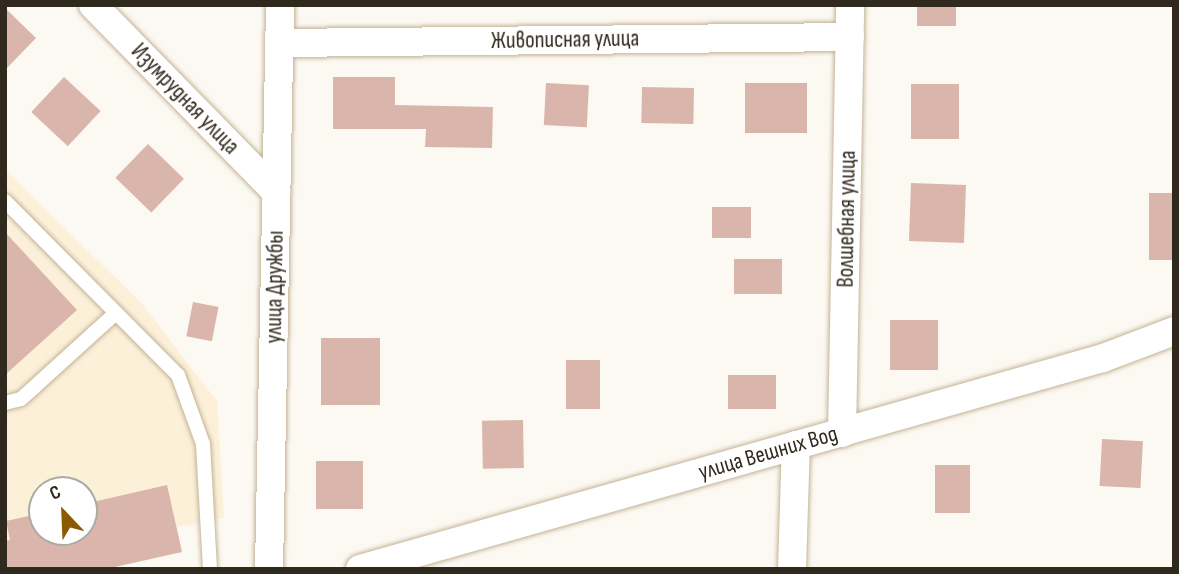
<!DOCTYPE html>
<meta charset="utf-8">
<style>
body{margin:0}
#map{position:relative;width:1179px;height:574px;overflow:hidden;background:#fcf9f2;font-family:"Sofia Sans Condensed",sans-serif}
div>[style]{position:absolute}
.built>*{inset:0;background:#fcf0d9}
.building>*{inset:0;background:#dab5ac;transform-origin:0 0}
.roads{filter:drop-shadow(0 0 2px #c3b395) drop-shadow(0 0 2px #c3b395)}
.lane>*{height:14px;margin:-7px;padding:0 7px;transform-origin:7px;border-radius:7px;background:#fff}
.street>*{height:28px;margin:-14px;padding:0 14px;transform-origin:14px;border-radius:14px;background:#fff}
span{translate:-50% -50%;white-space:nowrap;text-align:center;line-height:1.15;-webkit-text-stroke:5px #fff;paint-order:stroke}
.street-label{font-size:23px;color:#302a1e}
.frame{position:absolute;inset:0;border:7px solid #302a1e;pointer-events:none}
.north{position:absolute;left:28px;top:476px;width:70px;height:70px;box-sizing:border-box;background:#fff;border:2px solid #acaaa5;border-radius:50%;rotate:337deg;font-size:19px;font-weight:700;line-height:28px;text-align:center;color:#302a1e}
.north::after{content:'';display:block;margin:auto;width:24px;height:32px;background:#8b5a02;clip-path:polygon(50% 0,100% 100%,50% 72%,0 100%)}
</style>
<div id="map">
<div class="built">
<div style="clip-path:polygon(evenodd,5px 169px,143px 305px,217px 401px,224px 518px,177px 527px,182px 552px,5px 569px,5px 169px,42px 490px,84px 490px,84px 532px,42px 532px,42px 490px)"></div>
</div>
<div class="building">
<div style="left:917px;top:5px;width:39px;height:21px"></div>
<div style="clip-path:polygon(5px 8px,36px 38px,5px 70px)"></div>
<div style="left:64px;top:77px;width:50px;height:48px;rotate:43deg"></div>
<div style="clip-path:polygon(333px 77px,395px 77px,395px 105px,493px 107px,492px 148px,425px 147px,426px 129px,333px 129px)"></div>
<div style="left:546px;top:83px;width:43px;height:42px;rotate:3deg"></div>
<div style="left:745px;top:83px;width:62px;height:50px"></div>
<div style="left:911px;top:84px;width:48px;height:55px"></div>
<div style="left:642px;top:87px;width:52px;height:36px;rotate:1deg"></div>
<div style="left:148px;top:144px;width:50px;height:47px;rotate:44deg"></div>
<div style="left:911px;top:183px;width:55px;height:58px;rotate:2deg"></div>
<div style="left:1174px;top:193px;width:67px;height:25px;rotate:90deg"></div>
<div style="left:712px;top:207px;width:39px;height:31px"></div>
<div style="clip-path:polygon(5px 232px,77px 310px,5px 375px)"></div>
<div style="left:782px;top:259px;width:35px;height:48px;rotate:90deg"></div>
<div style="left:193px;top:302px;width:26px;height:35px;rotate:11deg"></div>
<div style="left:938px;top:320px;width:50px;height:48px;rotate:90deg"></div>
<div style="left:321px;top:338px;width:59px;height:67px"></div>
<div style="left:600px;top:360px;width:49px;height:34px;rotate:90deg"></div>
<div style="left:728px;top:375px;width:48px;height:34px"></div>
<div style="left:523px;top:420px;width:48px;height:41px;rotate:89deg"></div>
<div style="left:1102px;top:439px;width:41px;height:47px;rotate:3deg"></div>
<div style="left:316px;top:461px;width:47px;height:48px"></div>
<div style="left:935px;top:465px;width:35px;height:48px"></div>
<div style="clip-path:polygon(167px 485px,182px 552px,106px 569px,5px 569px,5px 541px,10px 540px,6px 521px,42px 513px,42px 532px,84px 532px,84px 504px)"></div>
</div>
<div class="roads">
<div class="lane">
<div style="left:5px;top:201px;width:245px;rotate:45.2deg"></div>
<div style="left:178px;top:375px;width:73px;rotate:70.1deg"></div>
<div style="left:203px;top:444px;width:125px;rotate:86.8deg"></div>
<div style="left:5px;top:403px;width:16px;rotate:-14deg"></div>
<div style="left:21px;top:399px;width:128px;rotate:-42.2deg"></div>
</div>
<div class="street">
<div style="left:93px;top:5px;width:262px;rotate:45.6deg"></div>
<div style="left:280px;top:43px;width:570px;rotate:-0.6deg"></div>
<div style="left:842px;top:433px;width:428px;rotate:-88.9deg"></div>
<div style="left:269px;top:569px;width:564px;rotate:-88.88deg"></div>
<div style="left:360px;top:569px;width:772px;rotate:-15.85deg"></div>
<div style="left:1103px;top:358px;width:76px;rotate:-20.8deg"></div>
<div style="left:792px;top:569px;width:124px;rotate:-88.2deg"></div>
</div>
</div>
<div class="street-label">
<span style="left:565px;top:40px;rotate:-1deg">Живописная улица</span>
<span style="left:185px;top:99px;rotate:46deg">Изумрудная улица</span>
<span style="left:847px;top:219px;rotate:-89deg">Волшебная улица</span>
<span style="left:275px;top:287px;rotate:-89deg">улица Дружбы</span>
<span style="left:768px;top:453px;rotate:-16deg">улица Вешних Вод</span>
</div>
<div class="frame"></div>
<div class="north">С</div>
</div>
